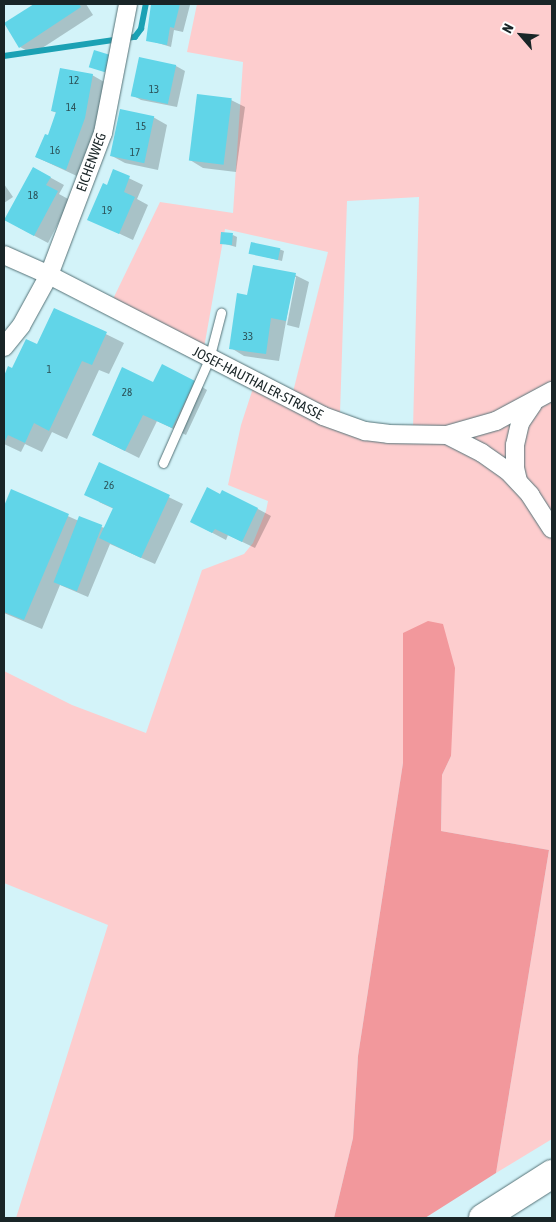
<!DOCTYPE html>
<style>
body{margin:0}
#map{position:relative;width:556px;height:1222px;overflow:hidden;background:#d3f3f9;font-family:"Asap Condensed",sans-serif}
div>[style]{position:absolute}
.green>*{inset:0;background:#fdcdce}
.forest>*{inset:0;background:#f2989c}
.shadow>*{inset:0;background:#0003}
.stream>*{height:5.5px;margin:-2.75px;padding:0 2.75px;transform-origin:2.75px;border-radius:2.75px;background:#1ba1b4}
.building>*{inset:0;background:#61d5e8;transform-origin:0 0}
.roads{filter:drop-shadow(0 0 1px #557277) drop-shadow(0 0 1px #557277)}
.lane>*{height:9px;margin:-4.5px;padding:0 4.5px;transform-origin:4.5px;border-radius:4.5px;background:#fff}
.street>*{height:18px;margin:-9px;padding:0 9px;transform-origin:9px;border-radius:9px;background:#fff}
.highway>*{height:28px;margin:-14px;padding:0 14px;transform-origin:14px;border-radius:14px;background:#fff}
span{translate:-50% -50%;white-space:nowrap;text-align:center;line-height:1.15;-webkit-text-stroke:4px #fff;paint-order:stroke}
.number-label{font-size:11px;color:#2b5157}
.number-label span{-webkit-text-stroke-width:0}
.street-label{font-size:14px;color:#192527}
.frame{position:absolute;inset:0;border:5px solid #192527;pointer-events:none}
.north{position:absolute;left:496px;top:10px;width:50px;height:50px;-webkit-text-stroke:4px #fff;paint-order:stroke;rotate:297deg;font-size:14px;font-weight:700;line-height:20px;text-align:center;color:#192527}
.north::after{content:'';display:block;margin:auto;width:18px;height:22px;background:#192527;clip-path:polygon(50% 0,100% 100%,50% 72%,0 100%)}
</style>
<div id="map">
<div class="green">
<div style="clip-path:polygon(evenodd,197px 4px,552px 4px,552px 1139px,496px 1173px,549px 850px,441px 831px,442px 775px,451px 756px,403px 633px,403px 763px,358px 1056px,353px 1138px,334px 1218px,16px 1218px,108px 925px,4px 883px,4px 671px,72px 705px,146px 733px,202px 570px,244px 554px,253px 543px,266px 511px,268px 501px,228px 485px,241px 425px,258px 373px,293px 392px,328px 252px,225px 229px,204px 348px,113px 299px,160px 202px,233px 213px,243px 62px,187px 52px,197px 4px,419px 197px,413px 428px,388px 427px,359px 421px,340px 414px,347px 201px,419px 197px)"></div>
</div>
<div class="forest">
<div style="clip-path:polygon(428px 621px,443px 624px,455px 668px,451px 756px,442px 775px,441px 831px,549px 850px,496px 1173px,425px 1218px,334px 1218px,353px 1138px,358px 1056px,403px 763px,403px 633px)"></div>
</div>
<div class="shadow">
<div style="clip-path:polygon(36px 4px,86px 4px,93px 15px,33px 54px,20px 47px,5px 24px)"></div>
<div style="clip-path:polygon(153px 4px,190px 5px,183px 32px,174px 30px,171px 47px,148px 40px)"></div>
<div style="clip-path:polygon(140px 59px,176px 66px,185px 71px,177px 107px,141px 100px,132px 95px)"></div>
<div style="clip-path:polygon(92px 75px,106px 83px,98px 126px,79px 177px,36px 157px,48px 137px,57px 113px,52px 111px)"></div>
<div style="clip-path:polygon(231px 100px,245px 107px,236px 172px,203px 168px,190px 160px)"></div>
<div style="clip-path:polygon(153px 117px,167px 125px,158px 170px,125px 163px,112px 156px)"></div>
<div style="clip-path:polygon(33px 168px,64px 185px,59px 194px,70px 200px,48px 243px,18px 227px)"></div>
<div style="clip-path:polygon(114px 171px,143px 185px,137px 199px,148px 205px,133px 240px,88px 219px,108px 186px)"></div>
<div style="clip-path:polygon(4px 184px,13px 197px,4px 203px)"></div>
<div style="clip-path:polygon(233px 235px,237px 237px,236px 247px,222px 243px)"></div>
<div style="clip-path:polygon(279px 249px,284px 251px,282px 261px,250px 253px)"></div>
<div style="clip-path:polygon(295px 275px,309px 282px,299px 328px,287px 325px,296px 277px,294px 277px,279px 361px,244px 356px,231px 348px)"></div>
<div style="clip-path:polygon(55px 309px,124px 343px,109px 374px,99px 370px,67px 439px,52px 432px,42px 452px,25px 444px,21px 452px,4px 444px,4px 379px,9px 368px,13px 370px,38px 346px)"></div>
<div style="clip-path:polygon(194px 382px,207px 390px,186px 435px,157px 421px,139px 458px,107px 442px,154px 384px)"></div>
<div style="clip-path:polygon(100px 464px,183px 504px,155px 564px,110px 544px,88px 597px,60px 585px,42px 629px,4px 613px,4px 509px,11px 491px,79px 521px,105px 528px,114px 509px,99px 502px)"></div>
<div style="clip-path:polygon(221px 496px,258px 509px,271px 516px,255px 548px,228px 535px,226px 540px,205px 529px)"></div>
</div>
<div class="stream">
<div style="left:4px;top:56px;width:132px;rotate:-8.3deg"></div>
<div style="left:135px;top:37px;width:10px;rotate:-53deg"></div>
<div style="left:141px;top:29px;width:25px;rotate:-79deg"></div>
</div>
<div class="building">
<div style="clip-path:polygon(34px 4px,79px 4px,81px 7px,19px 48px,4px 23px)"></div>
<div style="clip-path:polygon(151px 4px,180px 4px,174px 28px,170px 27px,167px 45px,146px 41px)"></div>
<div style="left:94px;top:50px;width:17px;height:18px;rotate:17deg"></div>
<div style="left:139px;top:57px;width:38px;height:40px;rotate:12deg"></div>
<div style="clip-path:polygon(60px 68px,93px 74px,85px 118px,66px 170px,35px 157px,45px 134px,48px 135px,56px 112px,51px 111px)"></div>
<div style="left:197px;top:94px;width:35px;height:67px;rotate:7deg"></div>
<div style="left:120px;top:109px;width:35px;height:48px;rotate:12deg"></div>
<div style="clip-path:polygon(33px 167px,51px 177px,46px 185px,58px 191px,34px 236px,4px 220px)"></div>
<div style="clip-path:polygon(113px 169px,130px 176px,124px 192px,135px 197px,119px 234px,87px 220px,103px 183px,107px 185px)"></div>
<div style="left:221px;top:232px;width:12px;height:12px;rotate:5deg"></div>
<div style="left:251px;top:242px;width:30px;height:12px;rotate:12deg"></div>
<div style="clip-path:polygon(253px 265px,296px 273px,286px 321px,271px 318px,266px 354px,229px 349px,237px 293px,247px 295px)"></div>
<div style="clip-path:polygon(54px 308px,107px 332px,92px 365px,82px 361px,49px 431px,34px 423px,25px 443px,8px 435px,4px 443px,4px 376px,8px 366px,12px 368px,26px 339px,37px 344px)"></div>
<div style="clip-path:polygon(162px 364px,195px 381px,172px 428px,143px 415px,125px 451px,92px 435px,122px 367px,153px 382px)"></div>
<div style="clip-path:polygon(99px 462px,170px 495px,141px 558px,99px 538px,113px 508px,84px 495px)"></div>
<div style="clip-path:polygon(207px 487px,220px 494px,222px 490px,258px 508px,242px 542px,215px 529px,212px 533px,190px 522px)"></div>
<div style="clip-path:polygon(11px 489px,69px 514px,24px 620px,4px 612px,4px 506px)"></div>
<div style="left:79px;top:516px;width:25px;height:71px;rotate:21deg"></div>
</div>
<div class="roads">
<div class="lane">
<div style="left:163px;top:463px;width:114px;rotate:-66.1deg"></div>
<div style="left:209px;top:359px;width:48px;rotate:-75.4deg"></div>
</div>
<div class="street">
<div style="left:4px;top:255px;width:49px;rotate:24deg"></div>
<div style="left:49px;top:275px;width:308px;rotate:27.2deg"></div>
<div style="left:323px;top:416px;width:45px;rotate:19.7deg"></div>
<div style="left:365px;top:431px;width:23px;rotate:7deg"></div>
<div style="left:388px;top:434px;width:59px;rotate:1deg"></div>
<div style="left:447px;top:435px;width:39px;rotate:27deg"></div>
<div style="left:482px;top:453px;width:32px;rotate:35deg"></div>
<div style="left:508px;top:471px;width:33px;rotate:47deg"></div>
<div style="left:530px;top:495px;width:40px;rotate:57.1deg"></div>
<div style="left:4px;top:347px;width:27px;rotate:-51deg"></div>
<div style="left:21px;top:326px;width:58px;rotate:-61.2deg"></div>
<div style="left:49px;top:275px;width:152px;rotate:-69.2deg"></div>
<div style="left:103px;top:133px;width:131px;rotate:-79deg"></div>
<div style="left:447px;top:435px;width:51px;rotate:-15.9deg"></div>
<div style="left:496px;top:421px;width:64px;rotate:-28.2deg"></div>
<div style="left:518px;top:481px;width:13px;rotate:-103deg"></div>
<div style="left:515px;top:468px;width:23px;rotate:-90deg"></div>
<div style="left:515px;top:445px;width:23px;rotate:-77deg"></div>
<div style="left:520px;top:423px;width:23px;rotate:-56deg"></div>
</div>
<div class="highway">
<div style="left:483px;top:1218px;width:82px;rotate:-32.5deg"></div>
</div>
</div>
<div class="number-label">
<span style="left:74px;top:80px">12</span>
<span style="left:154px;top:89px">13</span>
<span style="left:71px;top:107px">14</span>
<span style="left:141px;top:126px">15</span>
<span style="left:55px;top:150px">16</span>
<span style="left:135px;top:152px">17</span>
<span style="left:33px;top:195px">18</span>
<span style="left:107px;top:210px">19</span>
<span style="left:248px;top:336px">33</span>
<span style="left:49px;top:369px">1</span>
<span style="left:127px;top:392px">28</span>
<span style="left:109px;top:485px">26</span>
</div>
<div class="street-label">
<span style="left:91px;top:162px;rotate:-70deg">EICHENWEG</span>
<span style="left:258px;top:383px;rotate:27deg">JOSEF-HAUTHALER-STRASSE</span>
</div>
<div class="frame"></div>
<div class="north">N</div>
</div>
